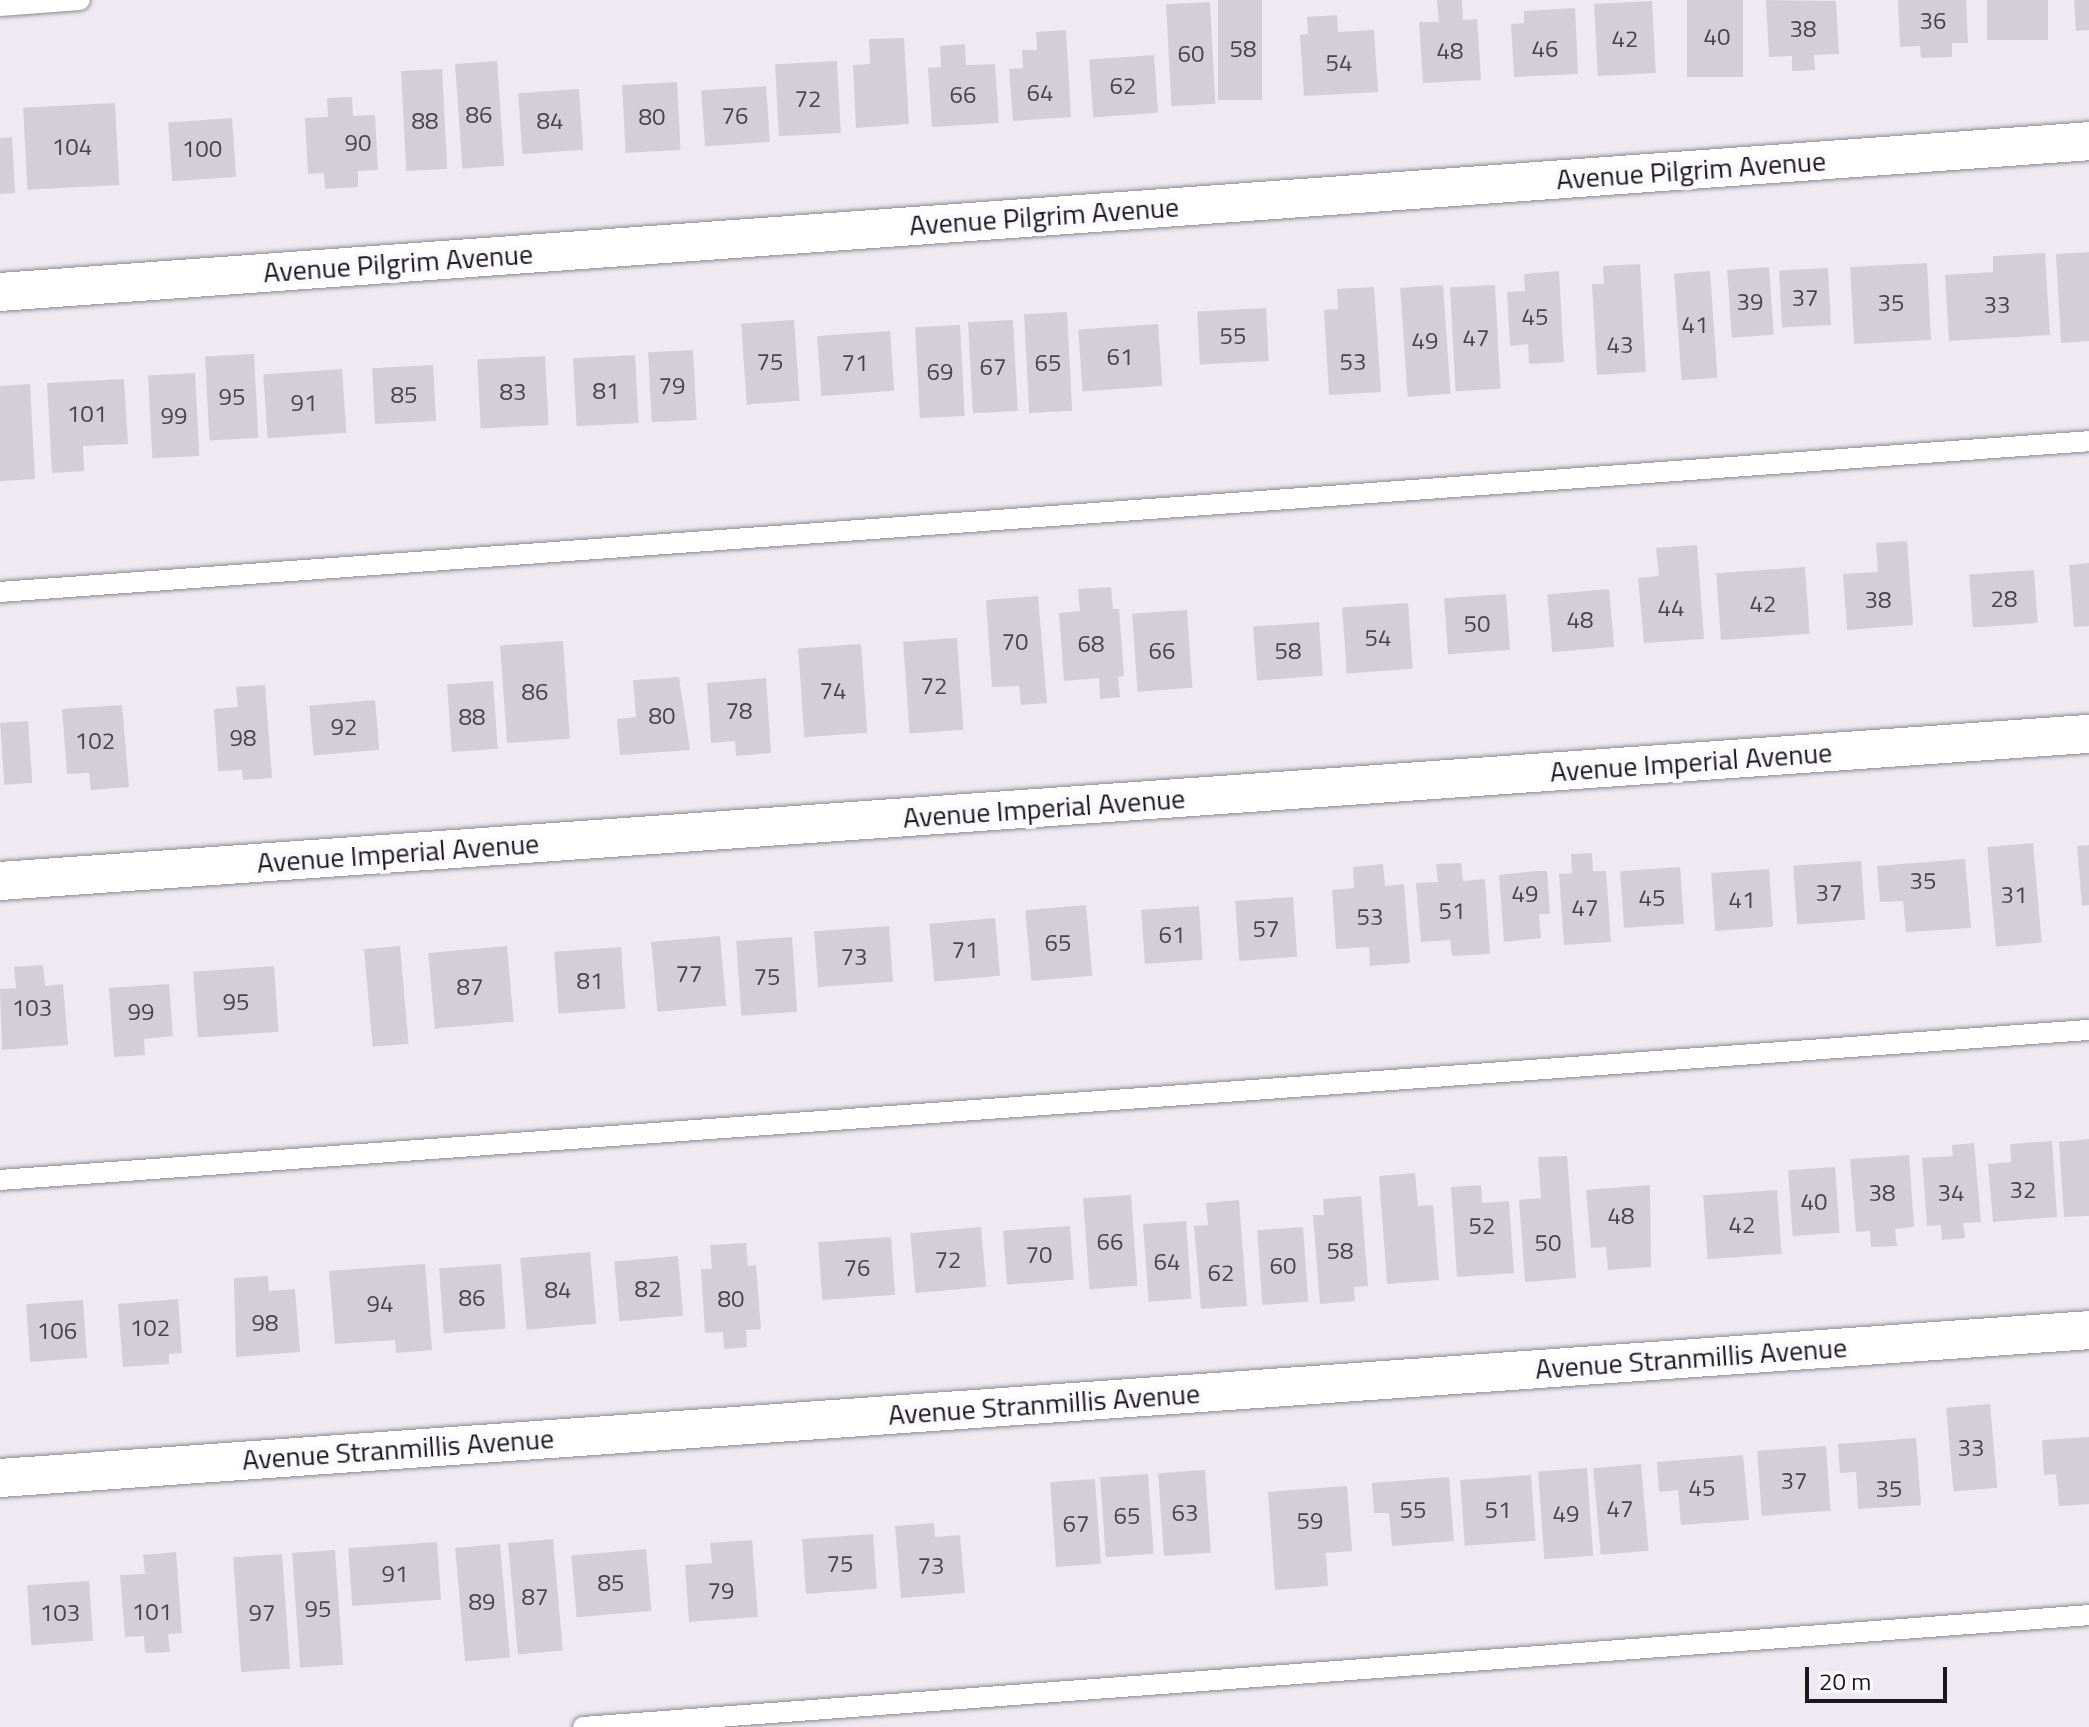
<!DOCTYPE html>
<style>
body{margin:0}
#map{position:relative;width:2089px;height:1727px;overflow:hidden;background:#efeaf2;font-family:"Titillium Web",sans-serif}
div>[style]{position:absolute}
.building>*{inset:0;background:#d3cfd6;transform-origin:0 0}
.roads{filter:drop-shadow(0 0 2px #8d8990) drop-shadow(0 0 2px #8d8990)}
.service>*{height:20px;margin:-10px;padding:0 10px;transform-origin:10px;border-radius:10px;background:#fff}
.minor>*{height:38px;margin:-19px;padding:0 19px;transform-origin:19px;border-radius:19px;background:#fff}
span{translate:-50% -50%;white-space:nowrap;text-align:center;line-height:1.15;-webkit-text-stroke:8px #fbf8fe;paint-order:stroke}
.number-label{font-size:24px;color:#49464a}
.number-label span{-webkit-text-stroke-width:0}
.street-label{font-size:28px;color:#1b191c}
.scale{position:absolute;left:1805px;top:1667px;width:142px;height:36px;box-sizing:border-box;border:4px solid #1b191c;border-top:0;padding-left:10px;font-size:24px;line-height:28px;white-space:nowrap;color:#1b191c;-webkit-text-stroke:6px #fbf8fe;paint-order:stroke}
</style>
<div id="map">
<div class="building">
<div style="left:1218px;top:0;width:44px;height:100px"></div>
<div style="clip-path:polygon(1437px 0,1462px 0,1463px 20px,1477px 19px,1481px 80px,1423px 83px,1419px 22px,1439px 22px)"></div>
<div style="left:1687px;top:0;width:56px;height:77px"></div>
<div style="clip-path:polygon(1766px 0,1836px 1px,1839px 54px,1814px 55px,1815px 70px,1792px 71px,1792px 56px,1769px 57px)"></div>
<div style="clip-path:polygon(1898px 0,1966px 0,1968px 43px,1952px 43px,1952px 57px,1921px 58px,1920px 46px,1900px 47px)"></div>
<div style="left:1987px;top:0;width:61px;height:40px"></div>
<div style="clip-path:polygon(2074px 0,2089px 0,2089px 30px,2076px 31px)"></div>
<div style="left:1652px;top:1px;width:72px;height:58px;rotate:87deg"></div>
<div style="left:1210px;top:2px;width:102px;height:44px;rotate:87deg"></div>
<div style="clip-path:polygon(1575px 8px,1578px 74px,1514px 77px,1511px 24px,1524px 23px,1524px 11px)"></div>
<div style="clip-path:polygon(1337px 15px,1338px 32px,1374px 30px,1378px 92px,1304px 96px,1300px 35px,1308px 34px,1307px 17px)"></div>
<div style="clip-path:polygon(1066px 30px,1071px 117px,1013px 121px,1009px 69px,1023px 68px,1022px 50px,1037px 50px,1036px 32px)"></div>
<div style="clip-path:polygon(904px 38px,909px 124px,856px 128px,853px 65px,870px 64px,869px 39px)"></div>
<div style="clip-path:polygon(965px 44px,966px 65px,995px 64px,999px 123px,932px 127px,928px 68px,941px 67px,940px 46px)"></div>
<div style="left:1154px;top:55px;width:58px;height:65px;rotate:86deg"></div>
<div style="left:497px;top:61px;width:105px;height:42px;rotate:86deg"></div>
<div style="left:837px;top:61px;width:72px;height:62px;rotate:87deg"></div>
<div style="left:442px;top:69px;width:100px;height:41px;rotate:87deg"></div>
<div style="left:677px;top:82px;width:68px;height:55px;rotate:87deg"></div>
<div style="left:766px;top:86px;width:56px;height:65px;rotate:86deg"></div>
<div style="left:579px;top:89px;width:61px;height:61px;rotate:86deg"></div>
<div style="clip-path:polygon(352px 97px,353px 116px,375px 115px,378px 170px,358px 171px,358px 187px,325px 189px,324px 173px,308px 174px,305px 118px,328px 117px,327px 98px)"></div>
<div style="left:115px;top:103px;width:82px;height:92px;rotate:87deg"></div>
<div style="left:232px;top:118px;width:59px;height:64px;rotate:86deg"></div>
<div style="clip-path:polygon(12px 137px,15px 193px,0 194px,0 138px)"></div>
<div style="clip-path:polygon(2089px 252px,2089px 341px,2061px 343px,2056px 254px)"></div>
<div style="clip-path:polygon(2045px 253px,2050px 335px,1949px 341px,1945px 275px,1993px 272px,1993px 256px)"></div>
<div style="left:1927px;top:263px;width:77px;height:77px;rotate:87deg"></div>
<div style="clip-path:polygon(1640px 264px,1646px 372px,1597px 375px,1592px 284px,1604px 284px,1603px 266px)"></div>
<div style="left:1769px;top:267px;width:68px;height:42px;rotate:86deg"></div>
<div style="left:1828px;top:268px;width:57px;height:49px;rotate:87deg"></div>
<div style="clip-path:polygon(1559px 271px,1564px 362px,1529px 364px,1528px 344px,1510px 346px,1507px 292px,1525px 291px,1524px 274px)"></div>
<div style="left:1710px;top:271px;width:107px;height:36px;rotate:86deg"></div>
<div style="left:1443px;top:285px;width:109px;height:43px;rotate:86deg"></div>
<div style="left:1495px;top:285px;width:104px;height:45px;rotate:87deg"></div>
<div style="clip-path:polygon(1374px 287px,1381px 392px,1329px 395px,1324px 310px,1338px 309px,1337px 289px)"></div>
<div style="left:1266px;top:308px;width:53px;height:69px;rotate:87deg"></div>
<div style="left:1067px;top:312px;width:99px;height:43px;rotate:87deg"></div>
<div style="left:794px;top:320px;width:81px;height:53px;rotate:86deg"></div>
<div style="left:1013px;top:320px;width:91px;height:45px;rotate:87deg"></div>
<div style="left:1158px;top:324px;width:62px;height:80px;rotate:86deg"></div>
<div style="left:960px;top:325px;width:91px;height:45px;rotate:87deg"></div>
<div style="left:890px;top:331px;width:60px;height:73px;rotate:86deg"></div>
<div style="left:693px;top:350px;width:70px;height:45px;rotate:87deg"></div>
<div style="left:254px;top:354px;width:84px;height:49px;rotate:87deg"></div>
<div style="left:635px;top:355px;width:68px;height:62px;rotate:87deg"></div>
<div style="left:545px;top:356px;width:69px;height:68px;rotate:87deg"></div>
<div style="left:433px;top:365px;width:56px;height:61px;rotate:87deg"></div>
<div style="left:342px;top:369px;width:64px;height:79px;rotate:86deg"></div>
<div style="left:195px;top:373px;width:83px;height:47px;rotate:87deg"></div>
<div style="clip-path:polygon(124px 379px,128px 444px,83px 446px,84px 471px,52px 473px,47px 383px)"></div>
<div style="clip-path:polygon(30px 384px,35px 479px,0 481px,0 386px)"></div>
<div style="clip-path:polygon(1907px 541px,1913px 625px,1847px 630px,1843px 574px,1878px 572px,1876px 543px)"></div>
<div style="clip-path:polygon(1697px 545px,1704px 639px,1644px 643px,1638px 578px,1659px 576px,1656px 548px)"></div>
<div style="clip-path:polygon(2089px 563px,2089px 626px,2074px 627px,2069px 565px)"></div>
<div style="left:1805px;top:567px;width:67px;height:89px;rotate:86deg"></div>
<div style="left:2034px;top:570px;width:53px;height:65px;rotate:86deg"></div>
<div style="clip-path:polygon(1111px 587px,1113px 609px,1119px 609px,1124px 676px,1118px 677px,1120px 697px,1100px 699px,1099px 678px,1064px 681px,1059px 613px,1080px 611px,1078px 589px)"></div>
<div style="left:1609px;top:589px;width:58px;height:62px;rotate:85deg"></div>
<div style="left:1506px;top:594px;width:56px;height:62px;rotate:86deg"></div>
<div style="clip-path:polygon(1038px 596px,1047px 703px,1021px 705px,1019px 686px,992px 687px,986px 600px)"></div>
<div style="left:1408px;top:603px;width:66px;height:66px;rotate:86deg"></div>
<div style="left:1187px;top:610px;width:78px;height:55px;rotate:86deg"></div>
<div style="left:1319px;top:622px;width:54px;height:66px;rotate:86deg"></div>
<div style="left:957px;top:638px;width:92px;height:54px;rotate:86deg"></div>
<div style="left:563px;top:641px;width:98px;height:63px;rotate:86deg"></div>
<div style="left:861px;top:644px;width:89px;height:63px;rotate:86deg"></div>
<div style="clip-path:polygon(679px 677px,690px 750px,620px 755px,617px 719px,636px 717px,633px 680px)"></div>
<div style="clip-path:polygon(766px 678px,771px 753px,736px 756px,735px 741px,711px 743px,707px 683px)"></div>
<div style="left:493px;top:681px;width:68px;height:46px;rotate:86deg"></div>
<div style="clip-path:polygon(265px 685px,272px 778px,243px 780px,242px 770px,218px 771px,214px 709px,238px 707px,236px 687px)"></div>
<div style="left:375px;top:700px;width:50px;height:66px;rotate:85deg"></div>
<div style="clip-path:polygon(122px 705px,129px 787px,91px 790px,89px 773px,67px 774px,62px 709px)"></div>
<div style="left:28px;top:721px;width:62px;height:28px;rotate:86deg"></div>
<div style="left:2033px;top:843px;width:100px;height:46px;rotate:85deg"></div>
<div style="clip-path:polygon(2089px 845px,2089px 905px,2082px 906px,2077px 846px)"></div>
<div style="clip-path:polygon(1592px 853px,1593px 871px,1606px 871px,1611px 942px,1564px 945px,1559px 874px,1572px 873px,1571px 854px)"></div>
<div style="clip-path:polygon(1965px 859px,1971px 928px,1906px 932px,1903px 901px,1880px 902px,1877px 866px)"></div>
<div style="left:1861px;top:861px;width:59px;height:68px;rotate:86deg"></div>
<div style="clip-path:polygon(1461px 863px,1463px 881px,1485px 879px,1490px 954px,1452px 956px,1450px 940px,1421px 942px,1416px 883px,1438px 882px,1436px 864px)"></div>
<div style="clip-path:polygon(1383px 864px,1385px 886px,1404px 884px,1410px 963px,1370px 966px,1369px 947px,1336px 949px,1332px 890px,1354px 888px,1353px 867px)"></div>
<div style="left:1680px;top:867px;width:57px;height:60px;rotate:86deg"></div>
<div style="left:1769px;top:869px;width:58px;height:58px;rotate:86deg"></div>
<div style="clip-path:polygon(1536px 871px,1547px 871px,1550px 914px,1539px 914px,1541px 938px,1504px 942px,1499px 875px)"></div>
<div style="left:1293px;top:897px;width:60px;height:58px;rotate:86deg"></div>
<div style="left:1086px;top:905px;width:71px;height:61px;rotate:85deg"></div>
<div style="left:1199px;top:906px;width:54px;height:58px;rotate:86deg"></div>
<div style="left:995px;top:918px;width:58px;height:66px;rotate:85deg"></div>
<div style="left:889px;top:926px;width:56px;height:75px;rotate:86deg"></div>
<div style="left:720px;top:936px;width:70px;height:69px;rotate:85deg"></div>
<div style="left:792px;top:937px;width:75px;height:56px;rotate:86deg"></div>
<div style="left:400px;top:946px;width:98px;height:36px;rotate:85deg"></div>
<div style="left:507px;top:946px;width:76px;height:79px;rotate:85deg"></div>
<div style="left:621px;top:947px;width:62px;height:67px;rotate:86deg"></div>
<div style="clip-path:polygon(43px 965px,45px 986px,63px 984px,68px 1045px,2px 1050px,0 989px,16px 988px,14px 967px)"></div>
<div style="left:274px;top:966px;width:66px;height:81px;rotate:86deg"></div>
<div style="clip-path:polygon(169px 984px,173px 1036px,144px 1039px,145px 1055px,114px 1057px,109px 988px)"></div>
<div style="clip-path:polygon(2089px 1139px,2089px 1216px,2064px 1217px,2059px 1142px)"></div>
<div style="clip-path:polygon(2052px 1141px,2057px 1217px,1993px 1222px,1988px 1164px,2011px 1162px,2010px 1144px)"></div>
<div style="clip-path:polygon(1974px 1143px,1981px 1222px,1963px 1223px,1965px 1238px,1942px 1240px,1941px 1225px,1927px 1226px,1922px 1158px,1953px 1156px,1952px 1145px)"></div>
<div style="clip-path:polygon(1909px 1155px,1914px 1227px,1895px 1229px,1897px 1246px,1871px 1247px,1870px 1231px,1856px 1232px,1850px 1159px)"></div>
<div style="clip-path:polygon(1567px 1156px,1576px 1278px,1525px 1282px,1519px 1200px,1541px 1198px,1538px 1157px)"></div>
<div style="left:1835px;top:1167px;width:66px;height:47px;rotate:86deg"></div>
<div style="clip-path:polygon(1415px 1173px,1418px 1206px,1433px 1205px,1439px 1280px,1387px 1284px,1379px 1176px)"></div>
<div style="clip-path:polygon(1481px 1185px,1482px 1203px,1509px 1201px,1514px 1273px,1457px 1277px,1451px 1187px)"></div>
<div style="clip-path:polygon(1650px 1185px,1651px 1267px,1608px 1270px,1606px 1247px,1591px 1248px,1586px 1190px)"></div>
<div style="left:1777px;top:1190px;width:64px;height:74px;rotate:86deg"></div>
<div style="left:1131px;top:1195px;width:91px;height:48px;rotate:86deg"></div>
<div style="clip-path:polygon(1361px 1196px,1368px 1286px,1354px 1287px,1355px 1301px,1320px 1304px,1313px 1215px,1324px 1215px,1323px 1199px)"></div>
<div style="clip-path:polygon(1239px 1200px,1247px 1306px,1201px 1309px,1194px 1226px,1208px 1225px,1206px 1203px)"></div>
<div style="left:1186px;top:1221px;width:78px;height:43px;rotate:86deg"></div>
<div style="left:1070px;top:1226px;width:54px;height:67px;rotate:86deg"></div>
<div style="left:981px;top:1227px;width:60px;height:71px;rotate:85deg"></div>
<div style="left:1303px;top:1227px;width:75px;height:46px;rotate:86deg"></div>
<div style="left:891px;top:1237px;width:58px;height:73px;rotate:86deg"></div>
<div style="clip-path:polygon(746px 1243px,748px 1266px,756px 1265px,761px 1329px,746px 1330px,747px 1347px,724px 1349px,723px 1332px,705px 1333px,701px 1269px,712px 1269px,710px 1245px)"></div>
<div style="left:590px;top:1252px;width:72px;height:70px;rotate:85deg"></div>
<div style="left:678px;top:1256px;width:60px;height:64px;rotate:85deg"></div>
<div style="clip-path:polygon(425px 1264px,432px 1350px,396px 1353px,395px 1340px,335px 1344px,329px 1271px)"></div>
<div style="left:501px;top:1264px;width:65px;height:62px;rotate:86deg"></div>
<div style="clip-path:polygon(268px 1276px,269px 1291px,295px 1289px,300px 1352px,236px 1357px,234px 1278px)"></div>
<div style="clip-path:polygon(178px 1299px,182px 1353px,169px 1354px,169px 1364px,123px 1367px,118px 1304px)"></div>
<div style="left:83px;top:1300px;width:58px;height:57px;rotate:86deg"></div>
<div style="left:1990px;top:1404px;width:84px;height:44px;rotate:85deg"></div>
<div style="clip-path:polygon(2089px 1437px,2089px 1504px,2059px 1506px,2056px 1474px,2044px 1475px,2042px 1440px)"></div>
<div style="clip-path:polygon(1916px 1438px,1921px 1505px,1858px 1509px,1856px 1472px,1840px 1473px,1838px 1444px)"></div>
<div style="left:1826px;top:1446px;width:65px;height:69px;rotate:86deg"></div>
<div style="clip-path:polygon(1743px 1455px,1749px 1520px,1681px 1525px,1678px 1490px,1659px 1492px,1657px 1462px)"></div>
<div style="left:1641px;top:1464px;width:87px;height:48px;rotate:85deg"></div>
<div style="left:1587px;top:1468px;width:88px;height:49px;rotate:86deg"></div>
<div style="left:1205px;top:1470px;width:83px;height:47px;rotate:86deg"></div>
<div style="left:1148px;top:1474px;width:80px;height:48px;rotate:86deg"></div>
<div style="left:1531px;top:1475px;width:66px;height:71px;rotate:86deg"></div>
<div style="clip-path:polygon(1449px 1477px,1454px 1541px,1392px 1546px,1389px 1513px,1374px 1513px,1372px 1483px)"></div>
<div style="left:1095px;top:1479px;width:85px;height:45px;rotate:86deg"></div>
<div style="clip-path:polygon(1347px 1486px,1352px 1551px,1326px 1553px,1328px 1586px,1275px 1590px,1268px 1492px)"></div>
<div style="clip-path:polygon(934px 1523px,935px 1537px,960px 1535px,965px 1593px,901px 1598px,895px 1526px)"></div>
<div style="left:873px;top:1534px;width:55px;height:71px;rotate:86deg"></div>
<div style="left:553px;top:1539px;width:112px;height:45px;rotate:85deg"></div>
<div style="clip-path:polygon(752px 1540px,758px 1617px,689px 1622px,685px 1565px,712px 1563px,710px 1543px)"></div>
<div style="left:437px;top:1542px;width:58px;height:89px;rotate:86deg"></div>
<div style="left:500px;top:1544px;width:114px;height:45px;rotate:85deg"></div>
<div style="left:646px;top:1549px;width:62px;height:75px;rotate:85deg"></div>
<div style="left:335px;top:1550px;width:115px;height:43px;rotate:86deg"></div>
<div style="clip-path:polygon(176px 1552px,182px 1633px,168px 1634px,170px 1652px,145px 1653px,144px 1636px,125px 1637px,120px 1575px,145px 1574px,143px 1555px)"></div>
<div style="left:282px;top:1554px;width:115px;height:49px;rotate:86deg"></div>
<div style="left:89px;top:1581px;width:60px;height:62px;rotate:86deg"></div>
</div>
<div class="roads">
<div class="service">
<div style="left:0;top:6px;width:80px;rotate:-4.3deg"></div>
<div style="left:0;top:592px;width:2094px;rotate:-4.13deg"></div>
<div style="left:0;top:1180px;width:2094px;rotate:-4.11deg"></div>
<div style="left:583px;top:1727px;width:1510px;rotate:-4.25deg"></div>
</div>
<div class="minor">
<div style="left:0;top:292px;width:2094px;rotate:-4.13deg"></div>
<div style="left:0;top:881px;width:2094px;rotate:-4.03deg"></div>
<div style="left:0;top:1478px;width:2094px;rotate:-4.05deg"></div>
</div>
</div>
<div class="number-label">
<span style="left:1933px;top:21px">36</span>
<span style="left:1803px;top:29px">38</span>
<span style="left:1717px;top:37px">40</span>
<span style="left:1625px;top:39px">42</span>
<span style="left:1243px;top:49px">58</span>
<span style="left:1545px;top:49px">46</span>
<span style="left:1450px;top:51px">48</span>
<span style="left:1191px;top:54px">60</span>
<span style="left:1339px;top:63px">54</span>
<span style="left:1123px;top:86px">62</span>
<span style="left:1040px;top:93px">64</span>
<span style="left:963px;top:95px">66</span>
<span style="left:808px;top:99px">72</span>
<span style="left:479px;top:115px">86</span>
<span style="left:735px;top:116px">76</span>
<span style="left:652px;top:117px">80</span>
<span style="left:425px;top:121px">88</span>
<span style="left:550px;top:121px">84</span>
<span style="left:358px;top:143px">90</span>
<span style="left:72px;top:147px">104</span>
<span style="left:202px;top:149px">100</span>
<span style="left:1805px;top:298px">37</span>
<span style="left:1750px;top:302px">39</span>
<span style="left:1891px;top:303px">35</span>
<span style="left:1997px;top:305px">33</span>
<span style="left:1535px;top:317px">45</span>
<span style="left:1695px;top:325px">41</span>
<span style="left:1233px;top:336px">55</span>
<span style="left:1476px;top:338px">47</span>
<span style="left:1425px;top:341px">49</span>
<span style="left:1620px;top:345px">43</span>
<span style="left:1120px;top:357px">61</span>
<span style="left:770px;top:362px">75</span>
<span style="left:1353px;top:362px">53</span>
<span style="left:855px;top:363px">71</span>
<span style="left:1048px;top:363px">65</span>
<span style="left:993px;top:367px">67</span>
<span style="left:940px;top:372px">69</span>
<span style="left:672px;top:386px">79</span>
<span style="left:606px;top:391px">81</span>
<span style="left:513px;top:392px">83</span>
<span style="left:404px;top:395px">85</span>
<span style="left:232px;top:397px">95</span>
<span style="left:304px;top:403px">91</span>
<span style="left:87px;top:414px">101</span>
<span style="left:174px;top:416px">99</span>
<span style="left:2004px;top:599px">28</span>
<span style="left:1878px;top:600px">38</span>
<span style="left:1763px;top:604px">42</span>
<span style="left:1671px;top:608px">44</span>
<span style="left:1580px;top:620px">48</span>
<span style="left:1477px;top:624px">50</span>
<span style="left:1378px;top:638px">54</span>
<span style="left:1015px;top:642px">70</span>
<span style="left:1091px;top:644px">68</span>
<span style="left:1162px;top:651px">66</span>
<span style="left:1288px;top:651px">58</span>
<span style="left:934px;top:686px">72</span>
<span style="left:833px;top:691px">74</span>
<span style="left:535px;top:692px">86</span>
<span style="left:739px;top:711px">78</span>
<span style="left:662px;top:716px">80</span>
<span style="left:472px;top:717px">88</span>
<span style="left:344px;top:727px">92</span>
<span style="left:243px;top:738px">98</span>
<span style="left:95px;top:741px">102</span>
<span style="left:1923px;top:881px">35</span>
<span style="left:1829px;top:893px">37</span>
<span style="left:1525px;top:894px">49</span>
<span style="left:2014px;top:895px">31</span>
<span style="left:1652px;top:898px">45</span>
<span style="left:1742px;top:900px">41</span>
<span style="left:1585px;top:908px">47</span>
<span style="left:1452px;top:911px">51</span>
<span style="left:1370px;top:917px">53</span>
<span style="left:1266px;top:929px">57</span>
<span style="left:1172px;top:935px">61</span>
<span style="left:1058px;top:943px">65</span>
<span style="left:965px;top:950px">71</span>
<span style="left:854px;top:957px">73</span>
<span style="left:689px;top:974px">77</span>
<span style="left:767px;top:977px">75</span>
<span style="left:590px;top:981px">81</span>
<span style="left:470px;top:987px">87</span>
<span style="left:236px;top:1002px">95</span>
<span style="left:32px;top:1008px">103</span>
<span style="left:141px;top:1012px">99</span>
<span style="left:2023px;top:1190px">32</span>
<span style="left:1882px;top:1193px">38</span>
<span style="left:1951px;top:1193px">34</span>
<span style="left:1814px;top:1202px">40</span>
<span style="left:1621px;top:1216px">48</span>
<span style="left:1742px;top:1225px">42</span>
<span style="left:1482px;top:1226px">52</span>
<span style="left:1110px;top:1242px">66</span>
<span style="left:1548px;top:1243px">50</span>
<span style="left:1340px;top:1251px">58</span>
<span style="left:1039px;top:1255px">70</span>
<span style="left:948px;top:1260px">72</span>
<span style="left:1167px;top:1262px">64</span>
<span style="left:1283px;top:1266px">60</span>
<span style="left:857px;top:1268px">76</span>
<span style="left:1221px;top:1273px">62</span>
<span style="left:648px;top:1289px">82</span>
<span style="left:558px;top:1290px">84</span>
<span style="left:472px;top:1298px">86</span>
<span style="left:731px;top:1299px">80</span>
<span style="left:380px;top:1304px">94</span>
<span style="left:265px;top:1323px">98</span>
<span style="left:150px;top:1328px">102</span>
<span style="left:57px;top:1331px">106</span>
<span style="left:1971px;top:1448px">33</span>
<span style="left:1794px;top:1481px">37</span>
<span style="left:1702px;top:1488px">45</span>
<span style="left:1889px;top:1489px">35</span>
<span style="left:1620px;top:1509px">47</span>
<span style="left:1413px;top:1510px">55</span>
<span style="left:1498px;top:1510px">51</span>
<span style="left:1185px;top:1513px">63</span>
<span style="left:1566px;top:1514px">49</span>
<span style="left:1127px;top:1516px">65</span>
<span style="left:1310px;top:1521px">59</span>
<span style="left:1076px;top:1524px">67</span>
<span style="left:840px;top:1564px">75</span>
<span style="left:931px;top:1566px">73</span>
<span style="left:395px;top:1574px">91</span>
<span style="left:611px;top:1583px">85</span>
<span style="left:721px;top:1591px">79</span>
<span style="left:535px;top:1597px">87</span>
<span style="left:482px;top:1602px">89</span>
<span style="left:318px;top:1609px">95</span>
<span style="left:152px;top:1612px">101</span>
<span style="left:60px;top:1613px">103</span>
<span style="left:262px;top:1613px">97</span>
</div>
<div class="street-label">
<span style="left:1691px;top:170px;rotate:-4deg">Avenue Pilgrim Avenue</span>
<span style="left:1044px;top:216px;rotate:-4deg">Avenue Pilgrim Avenue</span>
<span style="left:398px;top:263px;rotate:-4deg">Avenue Pilgrim Avenue</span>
<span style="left:1691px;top:762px;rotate:-4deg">Avenue Imperial Avenue</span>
<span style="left:1044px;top:808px;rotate:-4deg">Avenue Imperial Avenue</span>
<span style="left:398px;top:853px;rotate:-4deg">Avenue Imperial Avenue</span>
<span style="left:1691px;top:1358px;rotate:-4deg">Avenue Stranmillis Avenue</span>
<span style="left:1044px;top:1404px;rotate:-4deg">Avenue Stranmillis Avenue</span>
<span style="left:398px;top:1449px;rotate:-4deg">Avenue Stranmillis Avenue</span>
</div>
<div class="scale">20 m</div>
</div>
